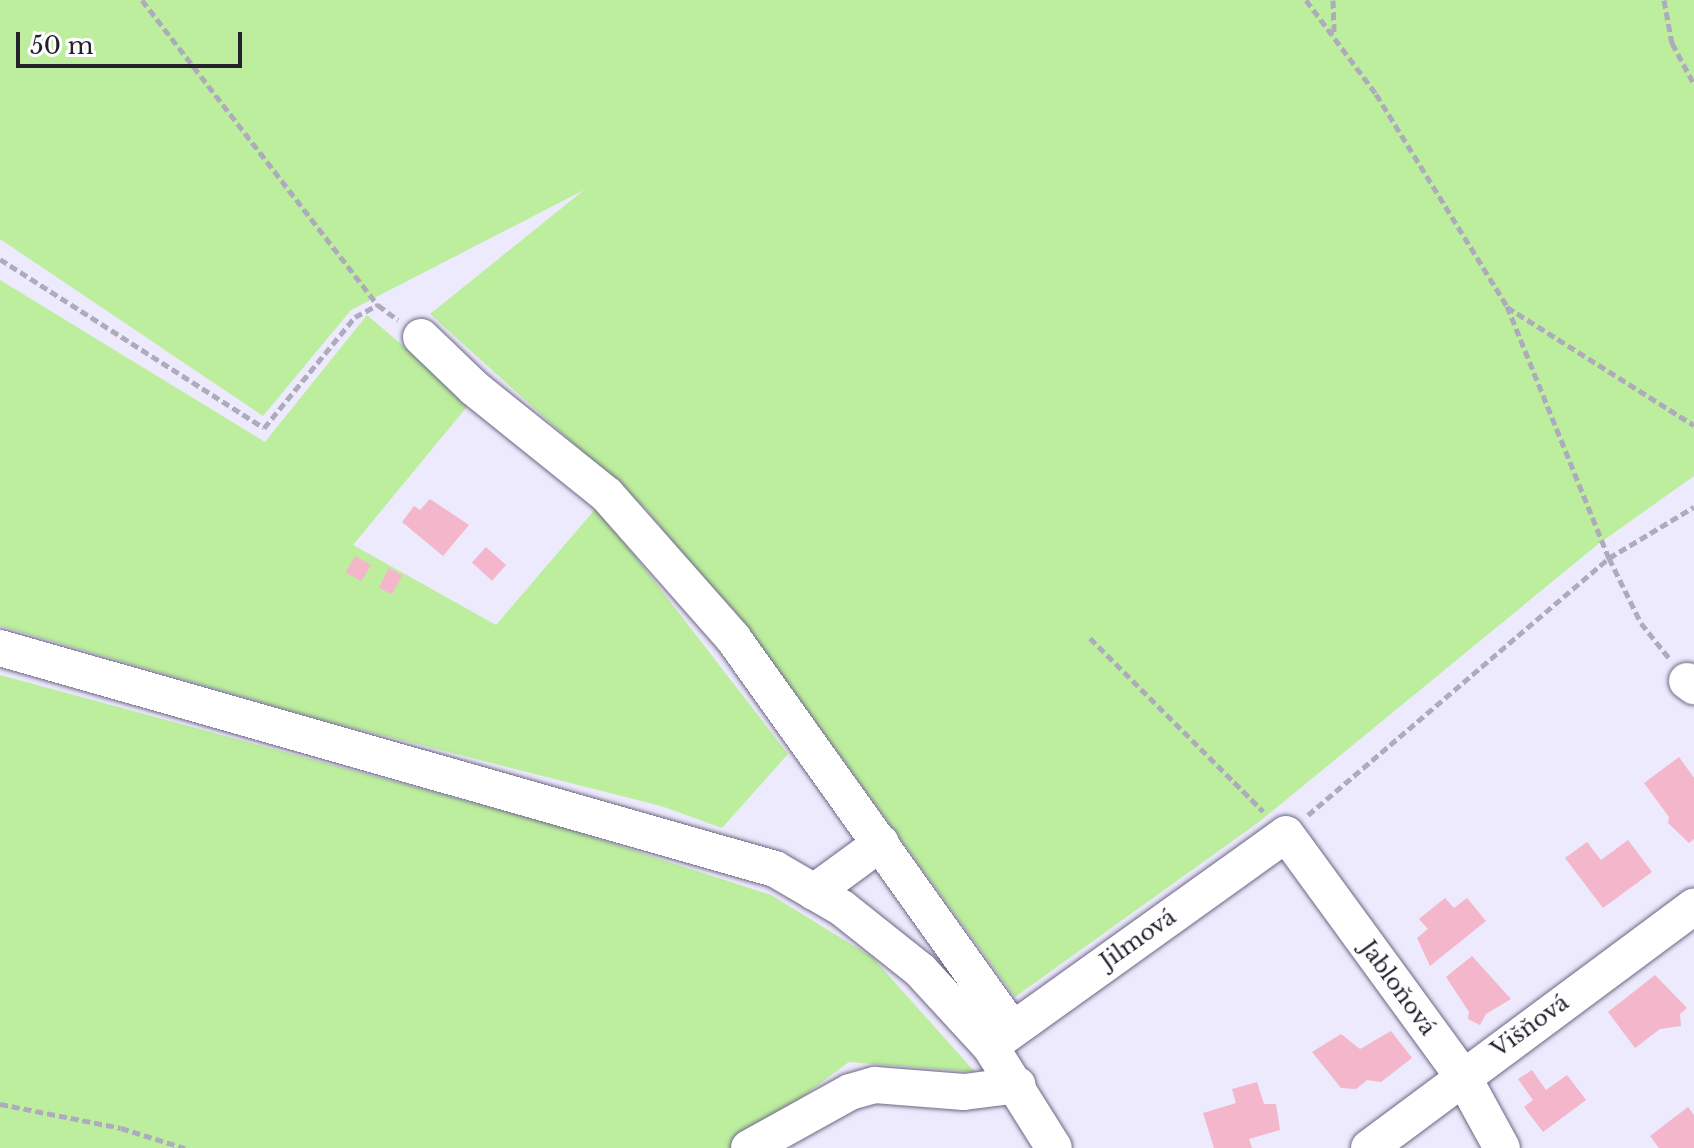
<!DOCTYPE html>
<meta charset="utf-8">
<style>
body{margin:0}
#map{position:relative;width:1694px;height:1148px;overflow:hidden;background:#edeafd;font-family:"Libre Baskerville",serif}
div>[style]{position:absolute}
.green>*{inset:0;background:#bdee9e}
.building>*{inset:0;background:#f3b6ca;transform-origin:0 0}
.path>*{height:5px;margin-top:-2.5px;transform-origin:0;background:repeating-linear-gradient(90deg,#aeabbc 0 8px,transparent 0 12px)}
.roads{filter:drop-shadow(0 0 2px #6d6783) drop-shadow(0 0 2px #6d6783)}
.minor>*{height:36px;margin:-18px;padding:0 18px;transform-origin:18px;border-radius:18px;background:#fff}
span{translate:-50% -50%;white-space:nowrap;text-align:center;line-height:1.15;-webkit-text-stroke:6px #fff;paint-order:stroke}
.street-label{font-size:22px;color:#24212d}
.scale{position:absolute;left:16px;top:32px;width:226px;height:36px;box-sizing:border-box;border:4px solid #24212d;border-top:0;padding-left:10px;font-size:24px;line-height:28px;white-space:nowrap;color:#24212d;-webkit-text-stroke:6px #fff;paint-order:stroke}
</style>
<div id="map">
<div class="green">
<div style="clip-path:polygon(0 0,1694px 0,1694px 476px,1597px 545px,1259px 822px,1015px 997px,800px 700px,647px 510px,430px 314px,584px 190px,351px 310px,263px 416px,0 239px)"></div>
<div style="clip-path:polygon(0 280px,265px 442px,367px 315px,470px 403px,353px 545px,496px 625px,597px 507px,788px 754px,722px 828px,661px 806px,326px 721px,0 626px)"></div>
<div style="clip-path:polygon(0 675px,558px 826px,771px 895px,872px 957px,975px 1072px,849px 1062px,733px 1148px,0 1148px)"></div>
</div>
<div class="building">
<div style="clip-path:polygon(430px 499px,469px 525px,443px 556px,402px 522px,414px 506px,420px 510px)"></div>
<div style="left:486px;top:547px;width:27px;height:21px;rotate:42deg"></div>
<div style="left:355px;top:556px;width:18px;height:19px;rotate:29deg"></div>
<div style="left:389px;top:568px;width:15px;height:22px;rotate:28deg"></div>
<div style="clip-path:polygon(1679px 757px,1694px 778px,1694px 839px,1689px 843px,1668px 823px,1669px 817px,1644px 783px)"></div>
<div style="clip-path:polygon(1628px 840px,1652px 872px,1603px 908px,1565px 858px,1587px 842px,1601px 860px)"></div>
<div style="clip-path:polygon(1445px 898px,1454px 908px,1467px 898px,1486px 921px,1430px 966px,1417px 938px,1428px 929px,1419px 919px)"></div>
<div style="clip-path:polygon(1472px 956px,1511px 999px,1486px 1014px,1480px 1025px,1468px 1019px,1469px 1012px,1446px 977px)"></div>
<div style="clip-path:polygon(1655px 975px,1687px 1008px,1680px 1014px,1681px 1026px,1660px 1029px,1635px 1048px,1608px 1012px)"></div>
<div style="clip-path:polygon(1391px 1031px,1412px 1058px,1381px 1082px,1367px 1080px,1356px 1089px,1341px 1088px,1312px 1052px,1341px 1034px,1360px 1049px)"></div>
<div style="clip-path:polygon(1532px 1070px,1546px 1090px,1567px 1075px,1586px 1100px,1543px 1132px,1524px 1107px,1533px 1100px,1518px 1079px)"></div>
<div style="clip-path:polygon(1257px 1082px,1264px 1104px,1276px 1104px,1280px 1130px,1249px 1139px,1252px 1148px,1214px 1148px,1203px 1113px,1236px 1103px,1232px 1089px)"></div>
<div style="clip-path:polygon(1688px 1107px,1694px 1115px,1694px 1148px,1659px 1148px,1650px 1136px)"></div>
</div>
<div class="path">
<div style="left:142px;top:0;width:386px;rotate:52.3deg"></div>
<div style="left:1306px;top:0;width:117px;rotate:53.3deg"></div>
<div style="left:1376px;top:94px;width:249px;rotate:58.3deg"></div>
<div style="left:1507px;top:306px;width:272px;rotate:68deg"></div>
<div style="left:1609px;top:558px;width:72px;rotate:63.8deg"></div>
<div style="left:1641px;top:623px;width:45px;rotate:51.3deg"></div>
<div style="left:1333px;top:0;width:35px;rotate:88deg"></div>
<div style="left:1664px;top:0;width:44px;rotate:79.5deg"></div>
<div style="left:1672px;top:43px;width:47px;rotate:61.8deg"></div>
<div style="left:0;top:259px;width:313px;rotate:32.6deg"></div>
<div style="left:264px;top:428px;width:144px;rotate:-50.7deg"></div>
<div style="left:355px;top:317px;width:26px;rotate:-28deg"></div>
<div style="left:378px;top:305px;width:25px;rotate:37deg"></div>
<div style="left:1507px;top:307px;width:221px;rotate:32.3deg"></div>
<div style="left:1090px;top:638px;width:245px;rotate:45deg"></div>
<div style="left:1308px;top:815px;width:396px;rotate:-40.5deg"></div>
<div style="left:1609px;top:558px;width:99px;rotate:-31deg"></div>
<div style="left:0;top:1104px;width:123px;rotate:11.2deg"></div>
<div style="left:121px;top:1128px;width:67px;rotate:17.4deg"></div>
</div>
<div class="roads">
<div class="minor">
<div style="left:421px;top:337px;width:74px;rotate:43.9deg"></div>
<div style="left:474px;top:388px;width:171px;rotate:38.8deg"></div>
<div style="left:607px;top:495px;width:191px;rotate:48.6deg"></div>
<div style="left:733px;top:638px;width:479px;rotate:54.5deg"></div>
<div style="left:0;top:648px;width:806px;rotate:15.92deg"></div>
<div style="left:775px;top:869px;width:78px;rotate:30.2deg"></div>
<div style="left:842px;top:908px;width:100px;rotate:38.5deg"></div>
<div style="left:920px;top:970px;width:103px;rotate:47.4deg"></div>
<div style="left:990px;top:1046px;width:120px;rotate:57.9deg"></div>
<div style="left:1687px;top:681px;width:9px;rotate:36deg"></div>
<div style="left:814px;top:892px;width:83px;rotate:-36.2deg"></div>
<div style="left:993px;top:1044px;width:360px;rotate:-35.6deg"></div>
<div style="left:1286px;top:834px;width:298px;rotate:53.9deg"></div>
<div style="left:1462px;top:1075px;width:83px;rotate:61.3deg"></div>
<div style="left:749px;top:1148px;width:115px;rotate:-29deg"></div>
<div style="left:850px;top:1092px;width:26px;rotate:-16deg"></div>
<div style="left:875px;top:1085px;width:89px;rotate:4.5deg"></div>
<div style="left:964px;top:1092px;width:54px;rotate:-7.4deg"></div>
<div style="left:1369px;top:1148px;width:405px;rotate:-36.6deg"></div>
</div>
</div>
<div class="street-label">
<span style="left:1138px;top:939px;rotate:-35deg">Jilmová</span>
<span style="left:1398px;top:988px;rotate:54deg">Jabloňová</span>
<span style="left:1530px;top:1026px;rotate:-36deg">Višňová</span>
</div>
<div class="scale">50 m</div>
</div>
